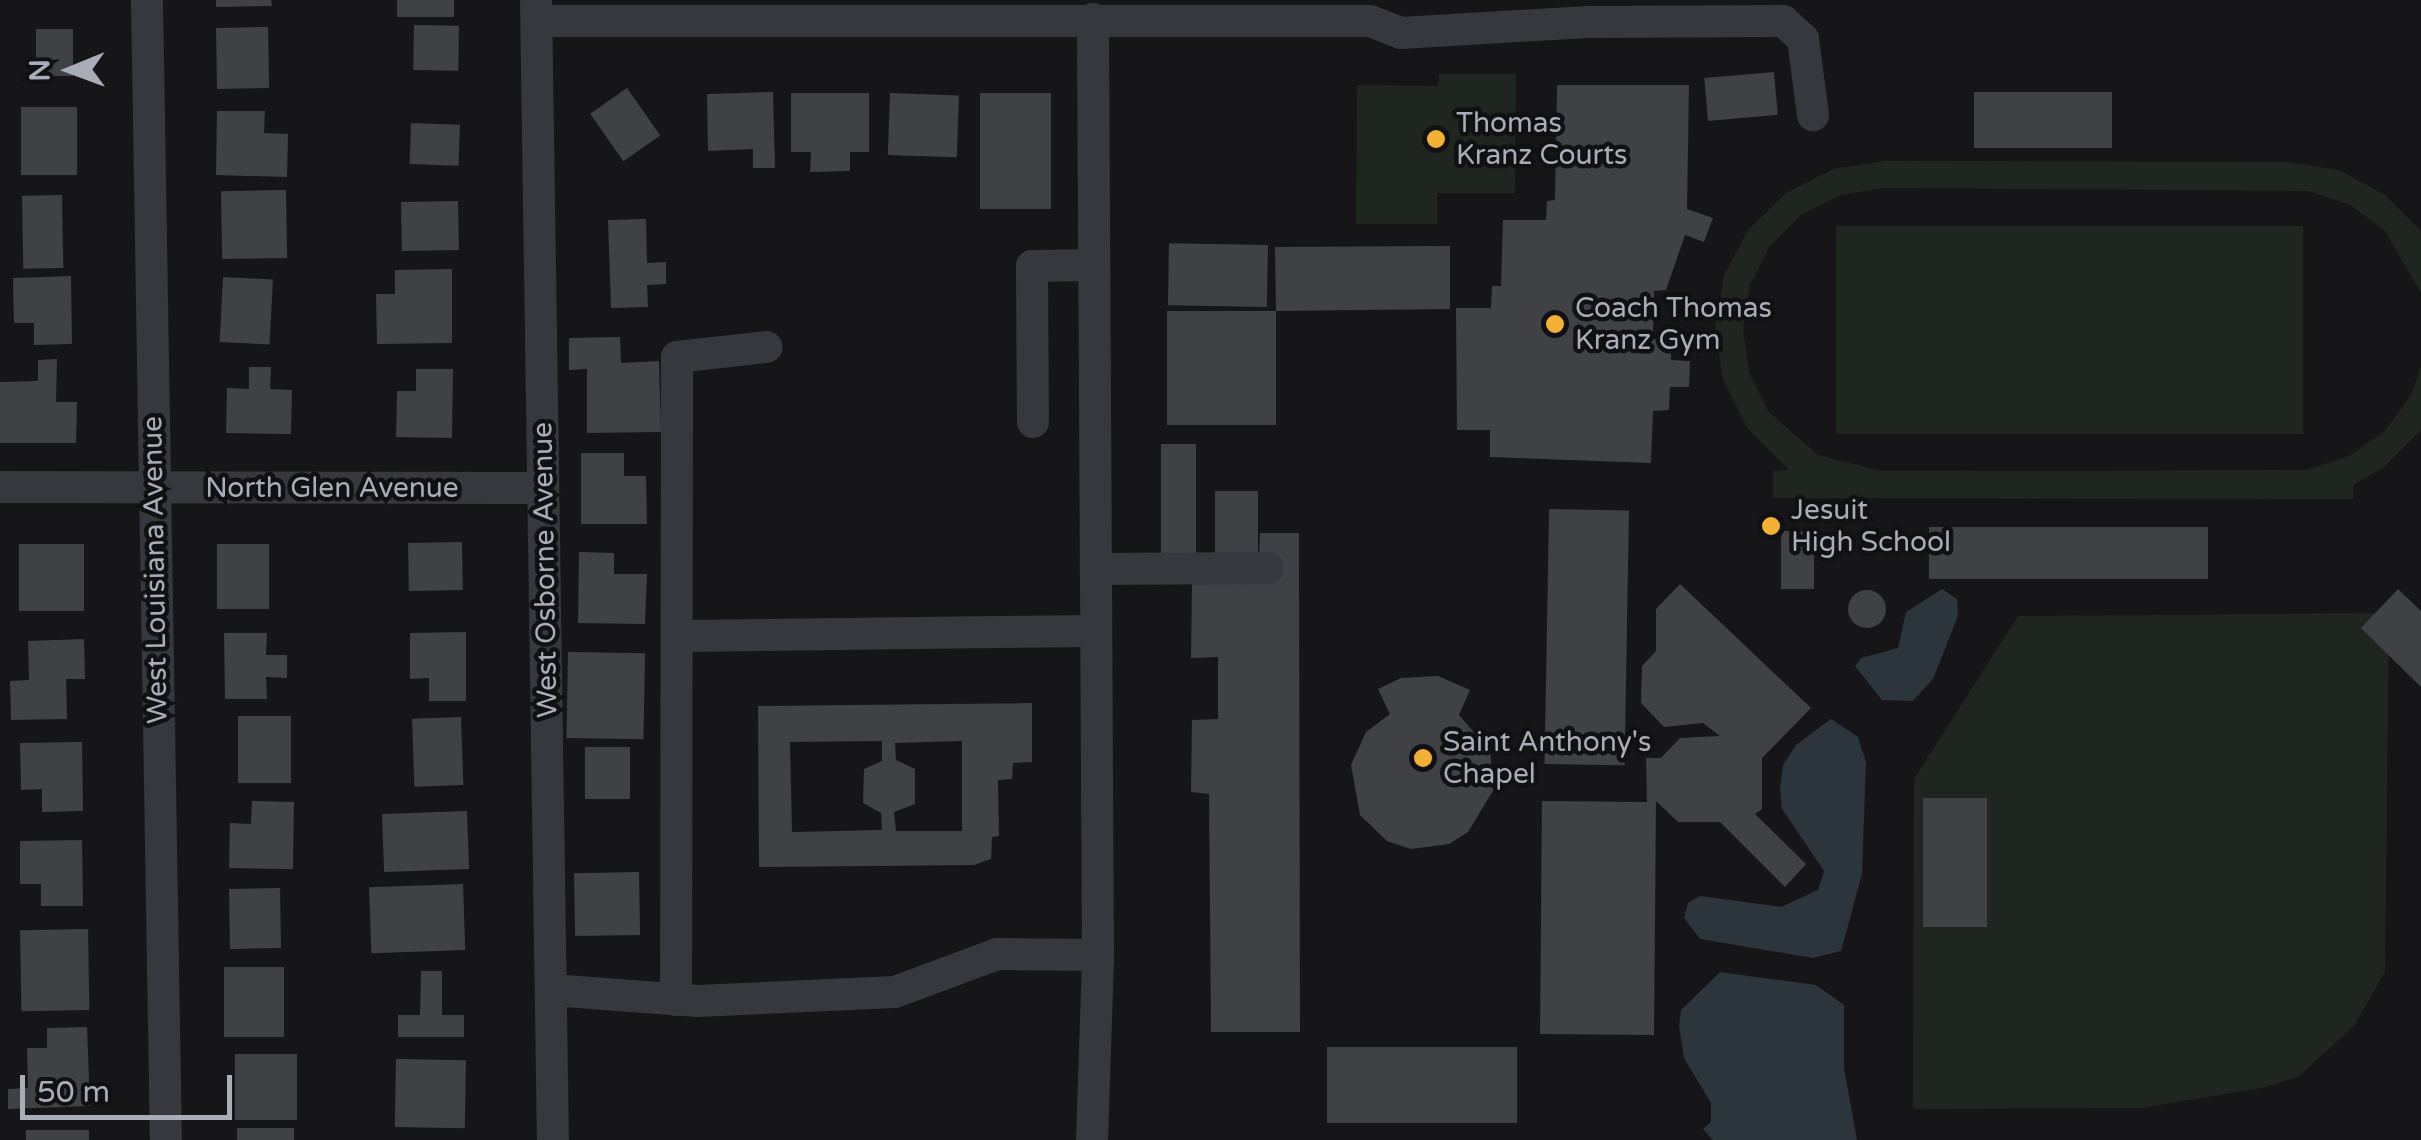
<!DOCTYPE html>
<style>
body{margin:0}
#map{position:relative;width:2421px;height:1140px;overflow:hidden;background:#161618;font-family:"Varela Round",sans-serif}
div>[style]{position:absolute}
.green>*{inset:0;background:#1e261f;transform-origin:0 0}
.water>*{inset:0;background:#2c353c}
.building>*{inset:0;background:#404145;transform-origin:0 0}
.round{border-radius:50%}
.minor>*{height:32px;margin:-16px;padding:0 16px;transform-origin:16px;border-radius:16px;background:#37383d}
.dots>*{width:28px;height:28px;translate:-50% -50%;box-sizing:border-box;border:5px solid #111113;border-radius:50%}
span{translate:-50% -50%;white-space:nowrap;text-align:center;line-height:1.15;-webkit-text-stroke:9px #111113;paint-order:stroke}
.poi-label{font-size:28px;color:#a8adb8}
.left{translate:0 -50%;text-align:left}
.street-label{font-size:28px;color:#a8adb8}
.north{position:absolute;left:20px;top:20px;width:100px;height:100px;-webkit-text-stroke:8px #111113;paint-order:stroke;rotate:269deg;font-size:28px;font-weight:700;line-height:40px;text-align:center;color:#a8adb8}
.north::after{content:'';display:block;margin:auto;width:35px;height:45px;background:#a8adb8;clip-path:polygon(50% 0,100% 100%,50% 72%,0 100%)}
.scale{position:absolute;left:20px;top:1075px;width:212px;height:45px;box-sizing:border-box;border:5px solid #a8adb8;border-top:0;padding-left:12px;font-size:30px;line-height:35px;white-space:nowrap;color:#a8adb8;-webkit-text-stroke:8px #111113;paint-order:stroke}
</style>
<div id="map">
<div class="green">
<div style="clip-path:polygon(1439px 74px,1516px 74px,1515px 193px,1437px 193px,1437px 224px,1356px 224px,1357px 85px,1438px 86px)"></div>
<div style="clip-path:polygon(1884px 161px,2287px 162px,2339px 170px,2385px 195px,2421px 231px,2421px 293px,2385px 231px,2350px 205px,2308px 191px,1884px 188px,1841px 195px,1801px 215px,1770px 246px,1750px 285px,1743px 329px,1749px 372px,1769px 412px,1818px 455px,1882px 471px,2307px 470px,2349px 456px,2385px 431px,2411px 395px,2421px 366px,2421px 430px,2383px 468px,2353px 485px,2353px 499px,1773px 498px,1773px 471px,1789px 470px,1747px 428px,1723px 380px,1715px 328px,1724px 276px,1748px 230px,1786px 193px,1833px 169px)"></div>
<div style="left:1836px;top:226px;width:467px;height:208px"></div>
<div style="clip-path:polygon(2389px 613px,2385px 972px,2354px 1026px,2298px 1077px,2262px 1088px,2141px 1108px,1913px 1109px,1914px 779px,2018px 616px)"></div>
</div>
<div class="water">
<div style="clip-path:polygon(1942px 589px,1957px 599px,1958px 616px,1933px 679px,1913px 701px,1882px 700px,1855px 666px,1861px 658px,1898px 648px,1906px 612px)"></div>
<div style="clip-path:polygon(1831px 719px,1858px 737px,1866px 762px,1862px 874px,1841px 951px,1813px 958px,1700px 939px,1684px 918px,1688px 903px,1700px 896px,1781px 907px,1818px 890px,1824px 871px,1782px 809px,1780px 789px,1783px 765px,1796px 745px)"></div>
<div style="clip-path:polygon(1720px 972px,1816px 985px,1844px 1005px,1844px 1068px,1857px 1140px,1713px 1140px,1703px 1129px,1711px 1122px,1711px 1103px,1684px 1058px,1679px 1026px,1681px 1010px)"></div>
</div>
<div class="building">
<div style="clip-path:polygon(216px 0,271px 0,272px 6px,216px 7px)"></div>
<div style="left:397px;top:0;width:57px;height:17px"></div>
<div style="left:414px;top:25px;width:45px;height:45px;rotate:1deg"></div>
<div style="left:268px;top:27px;width:61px;height:52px;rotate:89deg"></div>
<div style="left:73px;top:29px;width:47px;height:37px;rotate:90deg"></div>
<div style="left:1774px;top:72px;width:43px;height:70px;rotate:85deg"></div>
<div style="clip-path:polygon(1557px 85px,1689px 85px,1687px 209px,1713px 218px,1704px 242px,1685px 235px,1666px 290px,1654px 291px,1653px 339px,1671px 340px,1671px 360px,1690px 361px,1689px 387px,1670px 387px,1669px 410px,1653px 411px,1651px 463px,1490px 457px,1490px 430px,1457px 430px,1456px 308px,1491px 308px,1492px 286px,1501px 286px,1503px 220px,1546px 220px,1547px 201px,1555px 200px)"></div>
<div style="left:627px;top:88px;width:58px;height:45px;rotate:55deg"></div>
<div style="clip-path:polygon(773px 92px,775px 168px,753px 168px,753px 149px,708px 151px,707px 94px)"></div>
<div style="left:1974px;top:92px;width:138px;height:56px"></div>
<div style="clip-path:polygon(791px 93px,869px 93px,869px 152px,850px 152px,850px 171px,810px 172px,811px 152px,791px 152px)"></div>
<div style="left:890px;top:93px;width:69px;height:62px;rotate:2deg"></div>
<div style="left:980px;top:93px;width:71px;height:116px"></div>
<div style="left:77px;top:107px;width:68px;height:56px;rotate:90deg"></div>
<div style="clip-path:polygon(217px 111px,265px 111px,264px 133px,288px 134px,287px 177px,216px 175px)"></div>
<div style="left:411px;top:123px;width:49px;height:41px;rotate:2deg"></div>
<div style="left:286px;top:190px;width:68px;height:65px;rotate:89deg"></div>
<div style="left:62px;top:195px;width:73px;height:40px;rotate:89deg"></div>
<div style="left:458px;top:201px;width:49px;height:57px;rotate:89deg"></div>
<div style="clip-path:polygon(646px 219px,647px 263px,666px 262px,666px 284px,647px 285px,648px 307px,611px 308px,608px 220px)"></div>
<div style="left:1268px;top:245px;width:62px;height:99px;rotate:91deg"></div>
<div style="clip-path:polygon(1450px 246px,1450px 309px,1276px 311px,1276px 425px,1167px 425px,1167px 311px,1276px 311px,1275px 247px)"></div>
<div style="clip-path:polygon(452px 269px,452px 343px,377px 344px,376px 294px,395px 294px,395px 270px)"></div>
<div style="clip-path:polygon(71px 276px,72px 344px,34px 345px,34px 323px,14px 323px,13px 278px)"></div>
<div style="left:223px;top:277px;width:50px;height:65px;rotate:3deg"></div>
<div style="clip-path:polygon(620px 337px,621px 363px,659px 361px,661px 432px,587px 433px,587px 369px,569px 370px,569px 338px)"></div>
<div style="clip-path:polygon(57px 359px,56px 402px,77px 402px,76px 443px,0 443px,0 382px,38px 381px,38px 360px)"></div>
<div style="clip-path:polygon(249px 367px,271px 367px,270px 389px,292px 390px,291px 434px,226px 433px,227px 388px,249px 389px)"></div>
<div style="clip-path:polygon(416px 369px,453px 369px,452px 438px,396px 437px,397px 391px,416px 391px)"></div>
<div style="left:1196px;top:444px;width:119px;height:35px;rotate:90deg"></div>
<div style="clip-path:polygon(581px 453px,624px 453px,624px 476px,646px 476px,647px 524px,581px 524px)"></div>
<div style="left:1215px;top:491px;width:43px;height:68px"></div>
<div style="left:1549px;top:509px;width:80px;height:255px;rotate:1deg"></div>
<div style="left:1929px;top:527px;width:279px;height:52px"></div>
<div style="left:1781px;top:531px;width:33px;height:58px"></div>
<div style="clip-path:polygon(1260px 533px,1299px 533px,1300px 1032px,1211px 1032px,1209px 794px,1191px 792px,1192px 720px,1218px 719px,1218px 657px,1191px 658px,1192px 583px,1259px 557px)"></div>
<div style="left:462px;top:542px;width:48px;height:54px;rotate:89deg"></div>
<div style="left:84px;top:544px;width:67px;height:65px;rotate:90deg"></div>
<div style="left:217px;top:544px;width:52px;height:65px"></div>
<div style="clip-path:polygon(579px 552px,614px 553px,614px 574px,647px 574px,645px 624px,578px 623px)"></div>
<div style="clip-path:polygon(1680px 584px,1811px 708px,1762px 758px,1762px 809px,1755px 814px,1806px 864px,1785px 887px,1720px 822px,1678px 822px,1656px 801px,1654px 1035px,1540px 1034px,1542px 801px,1647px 802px,1646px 758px,1661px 758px,1680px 738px,1720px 736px,1703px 723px,1664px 727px,1641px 703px,1642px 666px,1656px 651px,1656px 609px)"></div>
<div style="clip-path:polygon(2398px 589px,2421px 611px,2421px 687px,2361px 628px)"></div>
<div class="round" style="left:1848px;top:590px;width:38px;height:38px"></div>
<div style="clip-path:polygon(466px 632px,466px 701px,429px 701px,429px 678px,410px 679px,410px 633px)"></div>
<div style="clip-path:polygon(224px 633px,267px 633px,266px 655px,287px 655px,287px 678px,266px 677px,267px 699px,225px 699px)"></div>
<div style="clip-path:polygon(84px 639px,85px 679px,66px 679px,67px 719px,11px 720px,10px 681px,29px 680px,28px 641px)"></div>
<div style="left:568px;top:652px;width:77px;height:86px;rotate:1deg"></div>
<div style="clip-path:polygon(1438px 676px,1470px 690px,1459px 715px,1490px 751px,1494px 789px,1468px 832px,1449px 844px,1411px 849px,1387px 841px,1360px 815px,1351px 765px,1366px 732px,1390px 714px,1378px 689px,1401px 678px)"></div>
<div style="clip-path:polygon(evenodd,1032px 703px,1032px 762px,1013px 763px,1012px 779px,998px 780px,999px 836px,992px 837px,991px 859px,974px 865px,759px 867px,758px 706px,1032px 703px,882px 741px,882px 761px,864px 769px,863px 803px,881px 813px,882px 830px,792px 832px,790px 742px,882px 741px,1032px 703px,962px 741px,962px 831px,896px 831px,894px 812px,915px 804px,915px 769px,896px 760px,895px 743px,962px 741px)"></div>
<div style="left:238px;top:716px;width:53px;height:67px"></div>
<div style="left:461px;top:717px;width:68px;height:49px;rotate:88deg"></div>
<div style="clip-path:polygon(82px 742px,83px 811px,42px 812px,42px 789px,21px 790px,20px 743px)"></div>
<div style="left:585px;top:747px;width:45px;height:52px"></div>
<div style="left:1923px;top:798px;width:64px;height:129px"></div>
<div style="clip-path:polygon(252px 801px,294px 802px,293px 869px,229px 868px,230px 823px,251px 824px)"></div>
<div style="left:467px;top:811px;width:58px;height:85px;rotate:88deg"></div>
<div style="clip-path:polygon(82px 840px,83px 906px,41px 906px,41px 884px,20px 884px,20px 841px)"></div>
<div style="left:639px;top:872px;width:63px;height:65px;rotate:89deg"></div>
<div style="left:463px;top:884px;width:66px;height:94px;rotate:88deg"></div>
<div style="left:280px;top:888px;width:60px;height:51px;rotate:89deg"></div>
<div style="left:88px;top:929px;width:81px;height:68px;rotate:89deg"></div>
<div style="left:224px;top:967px;width:60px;height:70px"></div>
<div style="clip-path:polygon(421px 971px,442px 971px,442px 1015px,464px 1015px,464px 1037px,398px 1037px,398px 1015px,420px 1015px)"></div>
<div style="clip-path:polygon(87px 1027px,90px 1106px,8px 1109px,8px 1089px,28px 1088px,27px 1048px,47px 1048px,47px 1028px)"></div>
<div style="left:1327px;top:1047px;width:190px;height:76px"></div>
<div style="left:235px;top:1054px;width:62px;height:66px"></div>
<div style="left:396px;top:1059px;width:70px;height:68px;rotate:1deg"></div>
<div style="left:294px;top:1128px;width:12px;height:57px;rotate:90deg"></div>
<div style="left:26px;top:1130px;width:63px;height:10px"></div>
</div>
<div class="minor">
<div style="left:147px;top:0;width:1140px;rotate:89.05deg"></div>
<div style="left:536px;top:0;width:1140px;rotate:89.15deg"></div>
<div style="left:537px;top:21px;width:833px"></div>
<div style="left:1370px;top:21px;width:33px;rotate:21deg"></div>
<div style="left:1401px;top:33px;width:187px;rotate:-3.4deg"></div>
<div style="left:1588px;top:22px;width:195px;rotate:-0.3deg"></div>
<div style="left:1783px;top:21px;width:27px;rotate:42deg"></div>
<div style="left:1803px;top:39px;width:77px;rotate:82.5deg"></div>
<div style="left:1033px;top:422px;width:156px;rotate:-90.4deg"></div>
<div style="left:1032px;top:266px;width:62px;rotate:-0.9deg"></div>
<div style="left:0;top:487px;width:543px;rotate:0.11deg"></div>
<div style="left:1096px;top:569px;width:172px;rotate:-0.3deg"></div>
<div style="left:677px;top:636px;width:419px;rotate:-0.7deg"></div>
<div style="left:552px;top:990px;width:146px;rotate:4.3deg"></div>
<div style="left:698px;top:1001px;width:197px;rotate:-2.6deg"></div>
<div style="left:895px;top:992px;width:109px;rotate:-20.4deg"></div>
<div style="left:997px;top:954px;width:101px;rotate:0.6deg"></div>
<div style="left:676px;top:1000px;width:643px;rotate:-89.91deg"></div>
<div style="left:677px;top:357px;width:90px;rotate:-6.4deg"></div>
<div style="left:1092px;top:1140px;width:185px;rotate:-88.1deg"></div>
<div style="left:1098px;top:955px;width:936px;rotate:-90.31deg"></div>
</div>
<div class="dots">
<div style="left:1436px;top:139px;background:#f2b134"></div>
<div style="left:1555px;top:324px;background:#f2b134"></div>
<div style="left:1771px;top:526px;background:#f2b134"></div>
<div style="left:1423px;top:758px;background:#f2b134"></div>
</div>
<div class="poi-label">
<span class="left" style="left:1456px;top:139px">Thomas<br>Kranz Courts</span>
<span class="left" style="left:1575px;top:324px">Coach Thomas<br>Kranz Gym</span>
<span class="left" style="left:1791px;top:526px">Jesuit<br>High School</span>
<span class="left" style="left:1443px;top:758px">Saint Anthony's<br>Chapel</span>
</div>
<div class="street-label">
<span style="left:332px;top:488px">North Glen Avenue</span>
<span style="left:155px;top:570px;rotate:-91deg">West Louisiana Avenue</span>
<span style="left:545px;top:570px;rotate:-91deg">West Osborne Avenue</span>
</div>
<div class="north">N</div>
<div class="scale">50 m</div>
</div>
